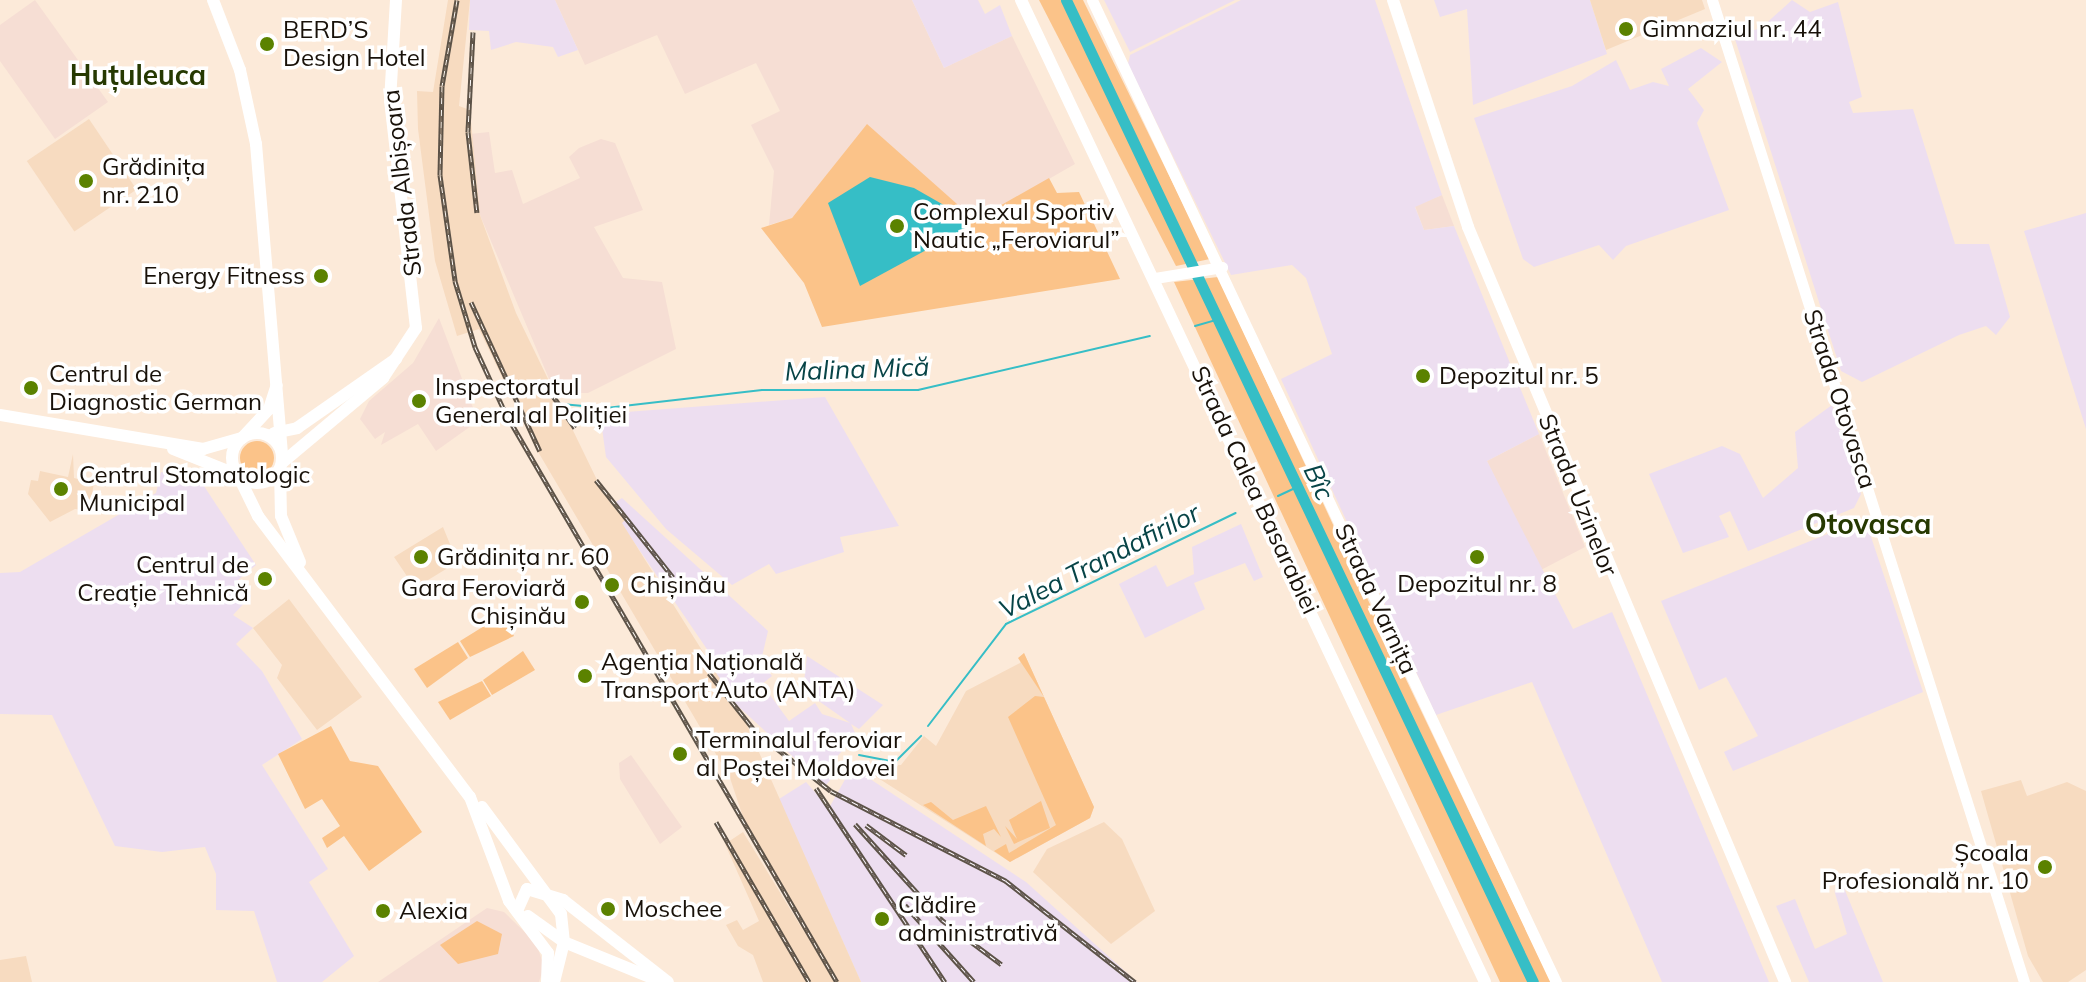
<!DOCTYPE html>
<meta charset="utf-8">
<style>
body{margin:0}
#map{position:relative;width:2086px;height:982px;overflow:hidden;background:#fcead9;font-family:Mulish,sans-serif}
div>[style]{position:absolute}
.commercial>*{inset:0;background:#f6ded4}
.industrial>*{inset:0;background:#eddef0}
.built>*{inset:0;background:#f7dbc0;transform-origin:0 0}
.green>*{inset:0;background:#fbc389}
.round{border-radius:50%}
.water>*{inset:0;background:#36bec6}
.stream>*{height:2px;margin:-1px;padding:0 1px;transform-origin:1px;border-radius:1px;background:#36bec6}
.river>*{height:11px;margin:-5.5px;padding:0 5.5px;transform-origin:5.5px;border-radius:5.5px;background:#36bec6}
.secondary>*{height:11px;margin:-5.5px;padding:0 5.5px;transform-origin:5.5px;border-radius:5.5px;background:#fff}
.primary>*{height:12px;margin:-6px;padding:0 6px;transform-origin:6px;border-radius:6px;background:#fff}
.primary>.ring{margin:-6px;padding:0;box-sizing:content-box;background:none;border:12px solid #fff;border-radius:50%}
.rail>*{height:5px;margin-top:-2.5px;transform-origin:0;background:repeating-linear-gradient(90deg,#fff 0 6px,#5c5247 0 12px);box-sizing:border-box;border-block:2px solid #5c5247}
.dots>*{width:22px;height:22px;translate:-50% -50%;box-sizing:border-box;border:4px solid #fff;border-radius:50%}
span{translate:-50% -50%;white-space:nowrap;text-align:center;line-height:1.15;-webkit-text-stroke:7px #fff;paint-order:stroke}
.poi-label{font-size:24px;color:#181109}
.left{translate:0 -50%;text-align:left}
.right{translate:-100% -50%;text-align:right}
.street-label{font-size:24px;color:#181109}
.water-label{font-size:26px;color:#074447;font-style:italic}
.quarter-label{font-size:28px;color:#263902;font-weight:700}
</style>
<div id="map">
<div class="commercial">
<div style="clip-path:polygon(35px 0,108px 102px,55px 139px,0 61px,0 25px)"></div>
<div style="clip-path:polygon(555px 0,912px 0,944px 68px,1012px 36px,1075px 164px,975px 221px,867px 125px,792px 218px,769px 225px,774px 171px,751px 125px,780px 111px,756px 63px,685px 94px,657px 35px,585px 65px)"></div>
<div style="clip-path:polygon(489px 132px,495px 173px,512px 170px,523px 204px,580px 178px,569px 157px,579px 148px,601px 139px,615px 143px,643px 210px,594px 227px,623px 278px,662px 282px,676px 349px,588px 393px,555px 393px,480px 215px,470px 134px)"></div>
<div style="clip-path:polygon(1442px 195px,1454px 226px,1424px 230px,1415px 206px)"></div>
<div style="clip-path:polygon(439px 318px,478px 421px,436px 451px,418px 424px,381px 445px,385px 432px,375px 439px,360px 419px,369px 401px,413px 363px)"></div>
<div style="clip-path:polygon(1539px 434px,1585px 547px,1539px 571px,1487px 461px)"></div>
<div style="clip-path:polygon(631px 755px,682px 827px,660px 844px,620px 779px,619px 763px)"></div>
<div style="clip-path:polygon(487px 908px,504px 912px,536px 943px,544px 966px,539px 982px,378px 982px)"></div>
</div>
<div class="industrial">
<div style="clip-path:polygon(470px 0,555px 0,578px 50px,558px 57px,553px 47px,516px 42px,491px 50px,489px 31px,469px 30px)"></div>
<div style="clip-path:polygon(912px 0,978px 0,985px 14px,1000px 5px,1012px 36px,944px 68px)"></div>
<div style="clip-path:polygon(1104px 0,1235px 0,1130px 52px)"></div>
<div style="clip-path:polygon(1241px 0,1375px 0,1442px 195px,1415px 207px,1424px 230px,1454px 226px,1539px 434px,1487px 461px,1573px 629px,1612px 612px,1769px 982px,1662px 982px,1532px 682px,1436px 715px,1281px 379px,1332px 354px,1306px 278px,1292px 265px,1231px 275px,1128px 64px,1130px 55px)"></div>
<div style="clip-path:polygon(1434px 0,1590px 0,1607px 54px,1473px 105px,1467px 9px,1440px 17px)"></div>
<div style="clip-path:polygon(1792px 0,1810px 12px,1838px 2px,1862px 97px,1849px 102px,1853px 113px,1913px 109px,1955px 244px,1989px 244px,2010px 317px,1996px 335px,1986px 326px,1959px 335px,1862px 382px,1841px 371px,1734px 36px,1761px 28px)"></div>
<div style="clip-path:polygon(1701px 48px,1722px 62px,1688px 89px,1704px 110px,1697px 123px,1729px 210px,1626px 246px,1613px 260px,1599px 245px,1534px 267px,1523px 259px,1474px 118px,1572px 86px,1616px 60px,1630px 90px,1653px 82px,1669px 86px,1661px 69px)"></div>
<div style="clip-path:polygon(2086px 213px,2086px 429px,2024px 231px)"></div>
<div style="clip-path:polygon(825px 397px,899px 526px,840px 537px,844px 552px,776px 574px,769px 564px,732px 585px,666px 529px,606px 457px,600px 414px)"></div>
<div style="clip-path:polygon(1832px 405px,1861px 494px,1854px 508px,1748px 551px,1730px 511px,1719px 516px,1729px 537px,1683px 553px,1649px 474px,1722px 446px,1740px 454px,1763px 498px,1798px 468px,1795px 432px)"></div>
<div style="clip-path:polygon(161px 472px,200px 480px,256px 565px,238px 580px,251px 596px,233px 615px,253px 628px,236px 644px,262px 671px,302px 739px,262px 765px,328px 869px,309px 882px,354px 956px,322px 982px,277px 982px,254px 911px,216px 910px,216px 874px,205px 847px,162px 852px,115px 846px,52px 715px,0 714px,0 573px,20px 572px,156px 493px)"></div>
<div style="clip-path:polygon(622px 498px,768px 631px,761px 661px,772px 676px,762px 684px,789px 721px,815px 703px,822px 714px,850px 723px,803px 690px,807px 656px,883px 705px,859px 729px,851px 724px,856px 735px,828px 767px,833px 777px,825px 786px,727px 696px,708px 668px,715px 661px,621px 523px,626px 518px,614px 503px)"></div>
<div style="clip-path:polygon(1865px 519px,1923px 692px,1733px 771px,1724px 752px,1758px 736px,1726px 677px,1699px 690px,1661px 601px)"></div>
<div style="clip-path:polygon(1241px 524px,1263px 577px,1254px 581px,1245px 563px,1194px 583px,1205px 609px,1145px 638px,1119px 584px,1156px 565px,1167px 587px,1194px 574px,1192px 547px)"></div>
<div style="clip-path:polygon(852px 767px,1026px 882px,1137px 982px,861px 982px,779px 799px,806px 782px,829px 808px)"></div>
<div style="clip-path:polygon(1832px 883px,1835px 892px,1844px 888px,1883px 982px,1809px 982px,1776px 906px,1795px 899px,1815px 949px,1847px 934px)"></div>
</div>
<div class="built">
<div style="clip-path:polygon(448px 0,470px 0,459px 106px,470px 110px,480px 215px,516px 313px,598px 482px,627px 518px,622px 523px,742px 714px,861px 982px,763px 982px,753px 955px,738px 946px,726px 925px,737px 920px,743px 930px,759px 921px,725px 844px,743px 832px,806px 935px,747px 829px,730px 778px,537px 450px,479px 329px,457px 336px,435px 261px,418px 129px,417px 91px,433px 92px)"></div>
<div style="clip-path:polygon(1590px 0,1702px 0,1705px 9px,1606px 50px)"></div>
<div style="left:89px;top:119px;width:85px;height:75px;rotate:56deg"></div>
<div style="clip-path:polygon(73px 454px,74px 478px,94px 483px,89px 511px,75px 509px,50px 522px,28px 494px,31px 480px,38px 481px,40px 471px,68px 477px)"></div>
<div style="clip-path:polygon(443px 527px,454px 554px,447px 558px,451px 566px,415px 588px,394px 557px)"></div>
<div style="clip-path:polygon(289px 599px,362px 697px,317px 730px,277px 678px,282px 665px,253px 628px)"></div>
<div style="clip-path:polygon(1024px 653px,1094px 807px,1090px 818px,1010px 862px,856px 764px,901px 765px,924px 736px,936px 746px,966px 691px,1020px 663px)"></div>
<div style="clip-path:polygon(2021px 780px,2027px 796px,2067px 782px,2086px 791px,2086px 970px,2068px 982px,2043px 982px,2028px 956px,1981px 791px)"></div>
<div style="clip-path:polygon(1104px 822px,1122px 839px,1155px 911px,1111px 944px,1033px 872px,1047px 849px)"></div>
<div style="clip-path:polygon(26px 956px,32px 982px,0 982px,0 960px)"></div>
</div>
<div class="green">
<div style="clip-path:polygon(1039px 0,1083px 0,1210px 259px,1176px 266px)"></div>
<div style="clip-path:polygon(867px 124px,975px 220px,1049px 178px,1057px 193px,1079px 192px,1120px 279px,822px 327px,804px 283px,761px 228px,792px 218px)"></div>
<div style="clip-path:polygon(1218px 277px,1368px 600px,1551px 982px,1500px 982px,1174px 282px)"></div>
<div class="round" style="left:240px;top:441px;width:34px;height:34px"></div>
<div style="clip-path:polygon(502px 615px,514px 636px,470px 657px,460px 641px)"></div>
<div style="clip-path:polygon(458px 642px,468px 658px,427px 688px,414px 669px)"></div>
<div style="clip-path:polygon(523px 651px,535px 670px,492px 695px,483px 680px)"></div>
<div style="clip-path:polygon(1024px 653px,1094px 807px,1090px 818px,1010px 862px,994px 851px,1006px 844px,1009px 853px,1056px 825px,1008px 717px,1035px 696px,1044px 697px,1018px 658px)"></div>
<div style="clip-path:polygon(482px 681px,491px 696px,450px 720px,438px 702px)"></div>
<div style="clip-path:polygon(331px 726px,350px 761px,378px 766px,422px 832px,369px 871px,344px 836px,327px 848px,322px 838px,340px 826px,322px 799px,305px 809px,278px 754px)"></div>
<div style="clip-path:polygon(1041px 801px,1050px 828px,1014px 844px,1005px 826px,1017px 839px,1009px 820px)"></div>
<div style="clip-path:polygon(931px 802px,953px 820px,986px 806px,1001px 837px,994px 829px,983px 834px,986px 846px,923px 805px)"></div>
<div style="clip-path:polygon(477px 921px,502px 934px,498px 954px,458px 964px,440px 945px)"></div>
</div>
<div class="water">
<div style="clip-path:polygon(870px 177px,914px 188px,956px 212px,965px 229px,860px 286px,828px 203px)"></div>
</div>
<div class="stream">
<div style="left:1195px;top:326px;width:25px;rotate:-16deg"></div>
<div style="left:561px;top:404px;width:45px;rotate:5.1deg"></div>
<div style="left:606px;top:408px;width:157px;rotate:-6.6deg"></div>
<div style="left:762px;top:390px;width:156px"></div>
<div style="left:918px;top:390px;width:238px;rotate:-13.1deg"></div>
<div style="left:1278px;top:496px;width:23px;rotate:-25deg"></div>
<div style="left:928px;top:726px;width:128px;rotate:-52.6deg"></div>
<div style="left:1006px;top:624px;width:255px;rotate:-25.8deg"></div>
<div style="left:859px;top:755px;width:37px;rotate:11deg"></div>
<div style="left:895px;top:762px;width:37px;rotate:-45deg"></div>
</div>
<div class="river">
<div style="left:1066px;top:0;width:1087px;rotate:64.57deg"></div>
</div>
<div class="secondary">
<div style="left:1092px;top:0;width:1086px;rotate:64.71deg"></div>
<div style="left:1712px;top:0;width:1030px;rotate:72.37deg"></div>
<div style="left:1155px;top:278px;width:68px;rotate:-9.3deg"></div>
</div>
<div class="primary">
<div style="left:213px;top:0;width:75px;rotate:68.9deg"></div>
<div style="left:240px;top:70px;width:76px;rotate:77.8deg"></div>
<div style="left:256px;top:144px;width:308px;rotate:85.2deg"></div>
<div style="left:1021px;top:0;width:1086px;rotate:64.71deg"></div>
<div style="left:1393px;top:0;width:239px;rotate:71.7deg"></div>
<div style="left:1468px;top:227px;width:819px;rotate:67.22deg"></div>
<div style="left:0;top:415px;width:206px;rotate:9.5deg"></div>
<div style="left:203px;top:449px;width:41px;rotate:-15.8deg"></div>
<div style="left:242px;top:438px;width:40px;rotate:-47deg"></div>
<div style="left:269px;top:409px;width:25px;rotate:-72deg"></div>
<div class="ring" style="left:232px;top:433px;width:38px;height:38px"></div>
<div style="left:274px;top:433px;width:24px;rotate:-12deg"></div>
<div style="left:297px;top:428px;width:121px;rotate:-34.9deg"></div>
<div style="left:173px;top:449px;width:70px;rotate:21.8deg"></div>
<div style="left:238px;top:475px;width:46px;rotate:64deg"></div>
<div style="left:258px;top:516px;width:352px;rotate:53deg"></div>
<div style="left:470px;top:797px;width:111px;rotate:69.4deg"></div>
<div style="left:509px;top:901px;width:65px;rotate:53.1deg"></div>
<div style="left:548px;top:953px;width:29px;rotate:92deg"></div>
<div style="left:283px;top:462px;width:131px;rotate:-40deg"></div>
<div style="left:383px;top:378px;width:60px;rotate:-56.6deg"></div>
<div style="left:416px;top:328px;width:228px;rotate:-96.5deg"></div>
<div style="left:390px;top:101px;width:101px;rotate:-86.6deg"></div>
<div style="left:280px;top:469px;width:47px;rotate:88.8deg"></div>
<div style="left:281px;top:516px;width:50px;rotate:67.6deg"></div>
<div style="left:482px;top:807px;width:133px;rotate:53.6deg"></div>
<div style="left:561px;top:914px;width:28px;rotate:84deg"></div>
<div style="left:564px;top:942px;width:41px;rotate:104deg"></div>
<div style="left:517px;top:911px;width:24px;rotate:-66deg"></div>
<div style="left:527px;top:889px;width:38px;rotate:17deg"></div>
<div style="left:563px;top:900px;width:133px;rotate:38deg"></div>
<div style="left:528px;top:916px;width:44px;rotate:35.8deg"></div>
<div style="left:564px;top:942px;width:100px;rotate:22.2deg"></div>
</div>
<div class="rail">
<div style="left:457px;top:0;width:87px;rotate:99.9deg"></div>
<div style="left:442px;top:86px;width:89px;rotate:91.3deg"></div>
<div style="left:440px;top:175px;width:107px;rotate:81.9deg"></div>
<div style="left:455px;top:281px;width:69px;rotate:73.1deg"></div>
<div style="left:475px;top:347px;width:74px;rotate:65.2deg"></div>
<div style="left:506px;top:414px;width:657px;rotate:59.77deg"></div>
<div style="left:473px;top:32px;width:100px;rotate:92.9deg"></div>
<div style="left:468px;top:132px;width:81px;rotate:83.7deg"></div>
<div style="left:471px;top:302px;width:164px;rotate:65.2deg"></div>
<div style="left:545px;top:384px;width:53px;rotate:55.7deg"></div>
<div style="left:596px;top:480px;width:124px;rotate:51.6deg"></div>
<div style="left:709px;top:673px;width:75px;rotate:51.5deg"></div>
<div style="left:756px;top:732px;width:95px;rotate:38.2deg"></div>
<div style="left:831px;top:791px;width:197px;rotate:27.2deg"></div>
<div style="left:1006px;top:881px;width:164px;rotate:38.1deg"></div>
<div style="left:816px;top:788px;width:233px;rotate:56.4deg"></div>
<div style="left:716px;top:822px;width:185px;rotate:59.8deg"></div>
<div style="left:855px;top:824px;width:130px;rotate:47.8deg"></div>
<div style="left:942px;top:920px;width:74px;rotate:36.7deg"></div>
<div style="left:866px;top:825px;width:50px;rotate:36.9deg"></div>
<div style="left:905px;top:905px;width:103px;rotate:48.1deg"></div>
</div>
<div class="dots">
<div style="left:1626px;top:29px;background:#5b8200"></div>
<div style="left:267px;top:44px;background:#5b8200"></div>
<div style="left:86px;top:181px;background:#5b8200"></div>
<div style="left:897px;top:226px;background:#5b8200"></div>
<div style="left:321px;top:276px;background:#5b8200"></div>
<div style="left:1423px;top:376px;background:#5b8200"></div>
<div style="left:31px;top:388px;background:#5b8200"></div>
<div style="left:419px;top:401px;background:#5b8200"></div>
<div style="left:61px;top:489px;background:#5b8200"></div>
<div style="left:421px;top:557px;background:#5b8200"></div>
<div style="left:1477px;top:557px;background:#5b8200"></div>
<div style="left:265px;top:579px;background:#5b8200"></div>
<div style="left:612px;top:585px;background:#5b8200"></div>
<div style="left:582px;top:602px;background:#5b8200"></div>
<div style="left:585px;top:676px;background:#5b8200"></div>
<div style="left:680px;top:754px;background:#5b8200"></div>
<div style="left:2045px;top:867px;background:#5b8200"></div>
<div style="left:608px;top:909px;background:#5b8200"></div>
<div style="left:383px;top:911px;background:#5b8200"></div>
<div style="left:882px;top:919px;background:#5b8200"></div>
</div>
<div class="poi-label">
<span class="left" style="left:1642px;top:29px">Gimnaziul nr. 44</span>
<span class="left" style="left:283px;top:44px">BERD’S<br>Design Hotel</span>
<span class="left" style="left:102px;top:181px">Grădinița<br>nr. 210</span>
<span class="left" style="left:913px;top:226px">Complexul Sportiv<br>Nautic „Feroviarul”</span>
<span class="right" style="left:305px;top:276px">Energy Fitness</span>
<span class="left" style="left:49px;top:388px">Centrul de<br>Diagnostic German</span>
<span class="left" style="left:1439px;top:376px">Depozitul nr. 5</span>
<span class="left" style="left:435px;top:401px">Inspectoratul<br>General al Poliției</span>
<span class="left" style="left:79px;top:489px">Centrul Stomatologic<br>Municipal</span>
<span class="left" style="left:437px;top:557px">Grădinița nr. 60</span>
<span class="right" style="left:249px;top:579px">Centrul de<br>Creație Tehnică</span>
<span style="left:1477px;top:584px">Depozitul nr. 8</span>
<span class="left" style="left:630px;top:585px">Chișinău</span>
<span class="right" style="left:566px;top:602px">Gara Feroviară<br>Chișinău</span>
<span class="left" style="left:601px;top:676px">Agenția Națională<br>Transport Auto (ANTA)</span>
<span class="left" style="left:696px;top:754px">Terminalul feroviar<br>al Poștei Moldovei</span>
<span class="right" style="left:2029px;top:867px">Școala<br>Profesională nr. 10</span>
<span class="left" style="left:898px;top:919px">Clădire<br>administrativă</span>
<span class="left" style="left:624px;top:909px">Moschee</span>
<span class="left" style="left:399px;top:911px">Alexia</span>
</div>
<div class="street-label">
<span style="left:402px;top:183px;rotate:-97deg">Strada Albișoara</span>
<span style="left:1840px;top:399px;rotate:72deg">Strada Otovasca</span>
<span style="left:1255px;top:490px;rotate:65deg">Strada Calea Basarabiei</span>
<span style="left:1578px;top:495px;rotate:68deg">Strada Uzinelor</span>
<span style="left:1376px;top:599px;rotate:65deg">Strada Varnița</span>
</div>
<div class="water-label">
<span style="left:857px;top:369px;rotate:-2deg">Malina Mică</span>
<span style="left:1319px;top:482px;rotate:65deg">Bîc</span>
<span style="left:1099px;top:561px;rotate:-27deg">Valea Trandafirilor</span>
</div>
<div class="quarter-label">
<span style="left:138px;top:75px">Huțuleuca</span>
<span style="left:1868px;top:524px">Otovasca</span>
</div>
</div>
